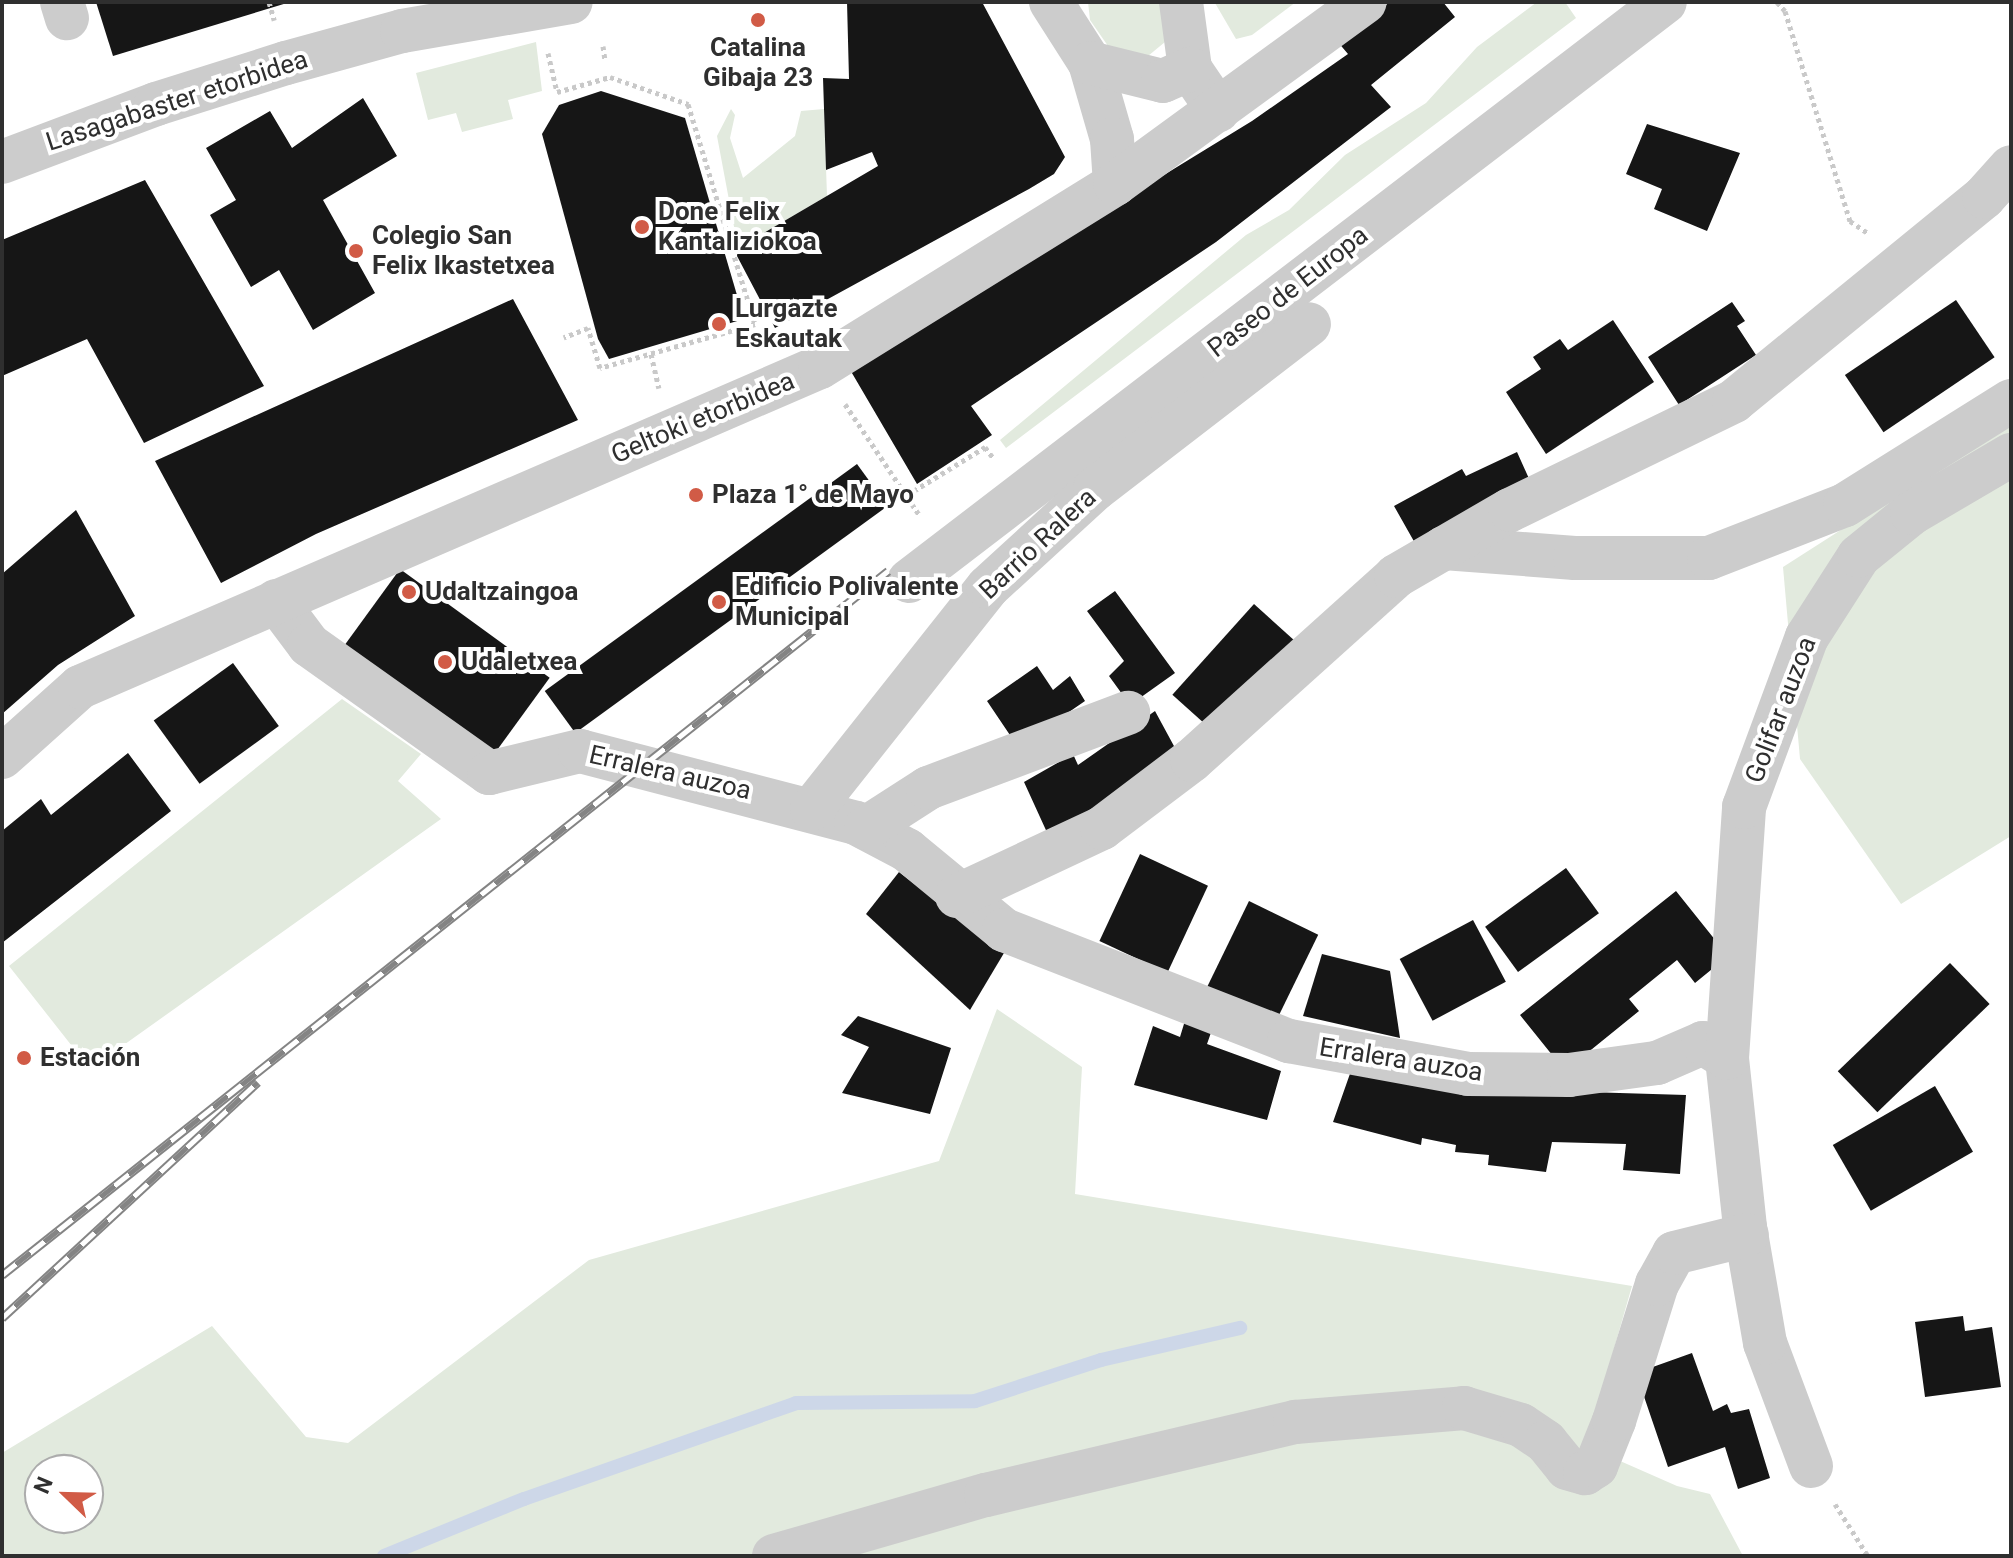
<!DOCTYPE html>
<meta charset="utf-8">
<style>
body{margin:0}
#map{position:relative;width:2013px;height:1558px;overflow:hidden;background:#fff;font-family:Roboto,sans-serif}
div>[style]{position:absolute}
.green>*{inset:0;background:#e2eade}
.stream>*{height:14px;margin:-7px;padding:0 7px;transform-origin:7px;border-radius:7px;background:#cdd7e8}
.building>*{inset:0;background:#161616;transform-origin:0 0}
.path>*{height:5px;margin-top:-2.5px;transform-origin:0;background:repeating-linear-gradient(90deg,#c9c9c9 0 4px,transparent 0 8px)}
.minor>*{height:44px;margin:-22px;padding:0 22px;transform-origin:22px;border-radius:22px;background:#ccc}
.rail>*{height:9px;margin-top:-4.5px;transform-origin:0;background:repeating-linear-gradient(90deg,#fff 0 18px,#848484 0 36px);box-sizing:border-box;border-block:2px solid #848484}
.dots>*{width:22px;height:22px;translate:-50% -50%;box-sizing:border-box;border:4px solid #fff;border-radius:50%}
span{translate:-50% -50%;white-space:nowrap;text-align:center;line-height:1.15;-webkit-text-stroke:8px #fff;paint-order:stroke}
.poi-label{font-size:26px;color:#2f2f2f;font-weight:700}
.left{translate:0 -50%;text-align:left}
.street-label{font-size:26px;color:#2f2f2f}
.frame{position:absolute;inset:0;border:4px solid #2f2f2f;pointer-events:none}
.north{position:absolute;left:24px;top:1454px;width:80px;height:80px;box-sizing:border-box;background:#fff;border:2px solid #acacac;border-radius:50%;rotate:293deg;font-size:22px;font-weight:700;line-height:32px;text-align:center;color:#2f2f2f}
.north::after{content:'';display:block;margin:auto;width:28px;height:36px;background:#d15b46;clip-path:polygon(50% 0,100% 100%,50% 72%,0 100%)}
</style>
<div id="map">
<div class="green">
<div style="clip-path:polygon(1088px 2px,1173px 2px,1165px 42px,1148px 56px,1108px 46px,1090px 20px)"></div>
<div style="clip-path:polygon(1296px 2px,1252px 35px,1236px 39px,1215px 3px)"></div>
<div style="clip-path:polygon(1537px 2px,1565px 2px,1576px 18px,1006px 448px,1000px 440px,1246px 235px,1289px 210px,1345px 155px,1426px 103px,1477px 47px)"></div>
<div style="clip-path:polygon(536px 42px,542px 91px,508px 100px,513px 119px,462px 132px,456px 113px,428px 120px,416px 73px)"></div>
<div style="clip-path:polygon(731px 109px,735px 115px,730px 138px,743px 178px,795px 136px,801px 111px,824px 109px,827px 196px,738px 248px,717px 136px)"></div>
<div style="clip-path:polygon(2011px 421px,2011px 836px,1901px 904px,1800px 759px,1783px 567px)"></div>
<div style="clip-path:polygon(342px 699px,421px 754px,398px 781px,441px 819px,90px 1069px,9px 966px)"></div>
<div style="clip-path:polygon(evenodd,997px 1009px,1082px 1067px,1075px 1194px,1632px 1286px,1586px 1446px,1677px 1486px,1710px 1494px,1743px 1556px,2px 1556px,2px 1453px,212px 1326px,306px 1437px,348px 1443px,589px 1260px,939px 1161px,997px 1009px,40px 1470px,88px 1470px,88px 1518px,40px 1518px,40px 1470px)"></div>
</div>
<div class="stream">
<div style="left:384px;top:1556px;width:151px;rotate:-22.2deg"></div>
<div style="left:524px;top:1499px;width:288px;rotate:-19.4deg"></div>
<div style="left:796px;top:1403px;width:179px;rotate:-0.6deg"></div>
<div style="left:975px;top:1401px;width:133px;rotate:-18deg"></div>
<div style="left:1101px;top:1360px;width:143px;rotate:-13deg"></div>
</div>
<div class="building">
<div style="clip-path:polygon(96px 2px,287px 2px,287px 3px,113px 56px)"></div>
<div style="clip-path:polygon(847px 2px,982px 2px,1065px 157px,1054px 174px,1029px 189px,775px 328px,737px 256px,738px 248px,878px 166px,872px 152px,826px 170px,823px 78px,849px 79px)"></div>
<div style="clip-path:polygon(1390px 2px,1443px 2px,1455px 17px,1371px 85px,1391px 107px,1216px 242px,971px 406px,992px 435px,917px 484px,849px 368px,1252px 121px,1348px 54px,1337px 41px)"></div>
<div style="clip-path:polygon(601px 91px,685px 118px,744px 319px,609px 359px,598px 339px,542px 134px,559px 105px)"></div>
<div style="clip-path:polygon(363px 98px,397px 156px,323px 200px,375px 293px,313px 330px,279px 270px,251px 287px,210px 215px,236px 200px,206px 148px,270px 111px,292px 148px)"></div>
<div style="clip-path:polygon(1647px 124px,1740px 153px,1707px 231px,1654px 209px,1662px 189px,1626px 174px)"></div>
<div style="clip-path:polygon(145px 180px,264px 386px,144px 443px,87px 339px,2px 376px,2px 240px)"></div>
<div style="clip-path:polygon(513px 299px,578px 420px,316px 534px,221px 583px,155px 461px)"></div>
<div style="left:1956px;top:300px;width:69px;height:134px;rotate:56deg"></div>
<div style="clip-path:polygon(1732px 302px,1745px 321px,1737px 326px,1756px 355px,1679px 405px,1648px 357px)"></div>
<div style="clip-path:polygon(1613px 320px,1654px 382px,1546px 454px,1506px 392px,1541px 369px,1533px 357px,1560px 339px,1568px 350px)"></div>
<div style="clip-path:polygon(1517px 452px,1535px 492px,1420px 552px,1394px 506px,1462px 469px,1466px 476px)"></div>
<div style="left:857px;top:464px;width:52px;height:386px;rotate:54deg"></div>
<div style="clip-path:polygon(76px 510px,135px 616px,58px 665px,2px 714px,2px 574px)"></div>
<div style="left:400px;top:569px;width:185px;height:95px;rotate:36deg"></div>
<div style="clip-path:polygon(1115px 591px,1175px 673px,1130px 705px,1109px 676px,1124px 661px,1087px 611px)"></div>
<div style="left:1254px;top:604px;width:54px;height:122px;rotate:42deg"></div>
<div style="left:233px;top:663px;width:78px;height:98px;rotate:54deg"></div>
<div style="clip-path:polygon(1037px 666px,1053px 690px,1070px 676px,1085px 701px,1018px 747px,987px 701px)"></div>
<div style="clip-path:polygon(1155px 711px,1181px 759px,1050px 839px,1024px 782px,1073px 754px,1078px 765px)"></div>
<div style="clip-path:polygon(128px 753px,171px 811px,2px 943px,2px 831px,41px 799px,51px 815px)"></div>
<div style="left:1140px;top:854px;width:75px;height:96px;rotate:25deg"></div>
<div style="left:1566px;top:868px;width:56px;height:100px;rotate:54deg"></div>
<div style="clip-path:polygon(899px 872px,1004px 953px,970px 1010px,866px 914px)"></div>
<div style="clip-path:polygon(1676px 891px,1728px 956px,1695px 983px,1677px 960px,1629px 999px,1639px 1011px,1565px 1071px,1520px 1015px)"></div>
<div style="left:1249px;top:901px;width:77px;height:95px;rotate:26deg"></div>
<div style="left:1473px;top:920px;width:70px;height:83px;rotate:62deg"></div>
<div style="clip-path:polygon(1322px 954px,1390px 971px,1400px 1038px,1303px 1016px)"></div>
<div style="left:1950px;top:963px;width:57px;height:156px;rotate:46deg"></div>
<div style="clip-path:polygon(1187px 1014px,1214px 1024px,1207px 1044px,1281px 1071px,1267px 1120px,1134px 1085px,1153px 1026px,1180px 1037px)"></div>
<div style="clip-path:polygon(858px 1016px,951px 1048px,930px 1114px,842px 1093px,869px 1047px,841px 1035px)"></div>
<div style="clip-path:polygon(1352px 1068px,1553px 1091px,1686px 1095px,1680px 1174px,1623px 1170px,1626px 1144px,1552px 1142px,1546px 1172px,1488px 1165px,1489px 1155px,1455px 1152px,1456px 1145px,1422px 1138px,1421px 1145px,1333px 1122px)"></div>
<div style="left:1935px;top:1086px;width:76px;height:118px;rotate:60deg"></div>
<div style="clip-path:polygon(1963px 1316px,1965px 1331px,1992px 1327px,2001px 1387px,1925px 1397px,1915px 1322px)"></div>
<div style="clip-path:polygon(1692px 1353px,1713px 1411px,1727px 1404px,1731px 1413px,1749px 1409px,1770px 1478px,1738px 1489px,1725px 1447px,1668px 1467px,1636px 1373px)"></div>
</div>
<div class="path">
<div style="left:269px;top:2px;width:19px;rotate:74deg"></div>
<div style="left:1777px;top:2px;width:12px;rotate:48deg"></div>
<div style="left:1785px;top:11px;width:220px;rotate:72.8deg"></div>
<div style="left:1850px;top:221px;width:23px;rotate:34deg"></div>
<div style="left:603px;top:46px;width:14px;rotate:82deg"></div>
<div style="left:548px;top:53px;width:40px;rotate:77deg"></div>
<div style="left:557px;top:92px;width:55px;rotate:-15.8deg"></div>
<div style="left:610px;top:77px;width:83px;rotate:19.1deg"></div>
<div style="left:688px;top:104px;width:230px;rotate:73.1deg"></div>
<div style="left:755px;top:324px;width:161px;rotate:164.2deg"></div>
<div style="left:600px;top:368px;width:42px;rotate:-106.7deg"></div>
<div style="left:588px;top:328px;width:26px;rotate:159deg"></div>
<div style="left:651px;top:354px;width:35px;rotate:77deg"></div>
<div style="left:845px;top:404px;width:135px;rotate:56.2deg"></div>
<div style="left:907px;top:495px;width:92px;rotate:-31.6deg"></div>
<div style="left:985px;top:447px;width:15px;rotate:53deg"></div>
<div style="left:1835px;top:1504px;width:62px;rotate:57.6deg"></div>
</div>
<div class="minor">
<div style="left:62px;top:2px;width:17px;rotate:73deg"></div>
<div style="left:1051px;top:2px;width:72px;rotate:57.4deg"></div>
<div style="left:1090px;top:63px;width:79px;rotate:73.9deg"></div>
<div style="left:1112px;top:139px;width:45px;rotate:86.2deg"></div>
<div style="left:1181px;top:2px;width:68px;rotate:82.3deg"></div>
<div style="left:1190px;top:69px;width:50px;rotate:55.7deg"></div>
<div style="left:1090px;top:63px;width:75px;rotate:13.9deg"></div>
<div style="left:1163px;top:81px;width:30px;rotate:-24deg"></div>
<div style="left:2px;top:162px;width:165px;rotate:-20.6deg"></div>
<div style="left:156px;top:104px;width:136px;rotate:-17.5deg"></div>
<div style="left:286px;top:63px;width:120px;rotate:-15.4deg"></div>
<div style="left:402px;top:31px;width:171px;rotate:-9.7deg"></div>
<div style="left:1444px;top:548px;width:131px;rotate:4.4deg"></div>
<div style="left:1575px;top:558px;width:134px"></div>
<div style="left:1709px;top:558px;width:146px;rotate:-21.3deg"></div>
<div style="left:1845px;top:505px;width:196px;rotate:-32.1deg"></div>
<div style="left:909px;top:581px;width:952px;rotate:-37.45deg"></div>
<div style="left:276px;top:601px;width:55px;rotate:53.1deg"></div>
<div style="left:309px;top:645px;width:221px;rotate:35.4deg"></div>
<div style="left:489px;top:773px;width:94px;rotate:-13.6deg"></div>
<div style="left:580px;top:751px;width:285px;rotate:14.6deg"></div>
<div style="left:856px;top:823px;width:58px;rotate:27.9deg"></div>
<div style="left:907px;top:850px;width:126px;rotate:39.5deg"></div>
<div style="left:1004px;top:930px;width:306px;rotate:21.3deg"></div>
<div style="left:1289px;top:1041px;width:182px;rotate:10.4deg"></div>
<div style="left:1468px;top:1074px;width:101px;rotate:0.6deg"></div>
<div style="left:1569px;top:1075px;width:89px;rotate:-7.8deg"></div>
<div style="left:1657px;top:1063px;width:50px;rotate:-23.5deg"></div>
<div style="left:1703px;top:1043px;width:28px;rotate:32deg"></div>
<div style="left:2px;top:757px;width:105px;rotate:-41.9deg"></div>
<div style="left:80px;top:687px;width:806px;rotate:-23.39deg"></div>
<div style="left:820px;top:367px;width:347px;rotate:-31.8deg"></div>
<div style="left:1115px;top:184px;width:309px;rotate:-36.1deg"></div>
<div style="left:812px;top:809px;width:283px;rotate:-51.6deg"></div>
<div style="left:988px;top:587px;width:145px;rotate:-42.5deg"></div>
<div style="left:1095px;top:489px;width:270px;rotate:-37.6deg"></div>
<div style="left:866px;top:828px;width:74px;rotate:-32.8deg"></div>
<div style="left:928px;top:788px;width:214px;rotate:-20.6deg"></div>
<div style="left:957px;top:896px;width:160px;rotate:-25.1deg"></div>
<div style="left:1102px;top:828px;width:113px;rotate:-37.1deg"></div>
<div style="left:1192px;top:760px;width:275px;rotate:-42deg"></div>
<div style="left:1396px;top:576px;width:132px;rotate:-30.1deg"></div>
<div style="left:1510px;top:510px;width:249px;rotate:-25.9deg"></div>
<div style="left:1734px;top:401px;width:323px;rotate:-39.2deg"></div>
<div style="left:1984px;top:197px;width:40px;rotate:-48deg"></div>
<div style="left:1811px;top:1466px;width:131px;rotate:-110.5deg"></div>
<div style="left:1765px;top:1343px;width:118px;rotate:-99.8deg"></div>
<div style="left:1745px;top:1227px;width:170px;rotate:-96.1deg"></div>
<div style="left:1727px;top:1058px;width:252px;rotate:-86.1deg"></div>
<div style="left:1744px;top:807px;width:181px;rotate:-69.7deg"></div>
<div style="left:1807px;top:637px;width:96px;rotate:-57.3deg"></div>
<div style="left:1859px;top:556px;width:68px;rotate:-39.1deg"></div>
<div style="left:1912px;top:513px;width:115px;rotate:-30.4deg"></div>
<div style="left:774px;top:1556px;width:221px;rotate:-16.1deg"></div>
<div style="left:986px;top:1495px;width:318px;rotate:-13.3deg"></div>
<div style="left:1295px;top:1422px;width:170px;rotate:-4.7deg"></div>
<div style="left:1464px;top:1408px;width:59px;rotate:16.6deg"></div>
<div style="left:1521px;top:1425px;width:30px;rotate:34deg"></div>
<div style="left:1546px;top:1442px;width:33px;rotate:51deg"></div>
<div style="left:1567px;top:1468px;width:19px;rotate:16deg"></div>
<div style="left:1585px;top:1473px;width:13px;rotate:-32deg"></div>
<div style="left:1596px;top:1466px;width:48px;rotate:-68.2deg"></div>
<div style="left:1614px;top:1421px;width:144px;rotate:-72.6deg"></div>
<div style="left:1657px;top:1284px;width:35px;rotate:-61deg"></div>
<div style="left:1674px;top:1253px;width:75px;rotate:-13.9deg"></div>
</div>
<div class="rail">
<div style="left:2px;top:1275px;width:1132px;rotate:-38.47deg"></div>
<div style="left:2px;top:1318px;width:348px;rotate:-42.7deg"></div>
</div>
<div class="dots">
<div style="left:758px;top:20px;background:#d15b46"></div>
<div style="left:642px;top:227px;background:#d15b46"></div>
<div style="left:356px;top:251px;background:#d15b46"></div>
<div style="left:719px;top:324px;background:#d15b46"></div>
<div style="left:696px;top:495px;background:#d15b46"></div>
<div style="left:409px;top:592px;background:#d15b46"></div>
<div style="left:719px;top:602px;background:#d15b46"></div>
<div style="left:445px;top:662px;background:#d15b46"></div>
<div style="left:24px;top:1058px;background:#d15b46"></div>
</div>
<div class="poi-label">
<span style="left:758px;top:63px">Catalina<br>Gibaja 23</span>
<span class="left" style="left:658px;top:227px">Done Felix<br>Kantaliziokoa</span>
<span class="left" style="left:372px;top:251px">Colegio San<br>Felix Ikastetxea</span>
<span class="left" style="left:735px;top:324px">Lurgazte<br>Eskautak</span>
<span class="left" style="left:712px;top:495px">Plaza 1° de Mayo</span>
<span class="left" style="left:735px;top:602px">Edificio Polivalente<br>Municipal</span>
<span class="left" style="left:425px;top:592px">Udaltzaingoa</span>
<span class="left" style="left:461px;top:662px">Udaletxea</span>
<span class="left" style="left:40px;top:1058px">Estación</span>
</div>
<div class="street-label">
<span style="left:177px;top:101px;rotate:-18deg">Lasagabaster etorbidea</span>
<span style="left:1288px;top:292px;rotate:-38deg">Paseo de Europa</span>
<span style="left:703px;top:418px;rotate:-23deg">Geltoki etorbidea</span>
<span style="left:1038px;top:544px;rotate:-43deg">Barrio Ralera</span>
<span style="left:1781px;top:710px;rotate:-69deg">Golifar auzoa</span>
<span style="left:670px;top:773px;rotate:13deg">Erralera auzoa</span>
<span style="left:1401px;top:1060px;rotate:9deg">Erralera auzoa</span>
</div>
<div class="frame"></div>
<div class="north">N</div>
</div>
